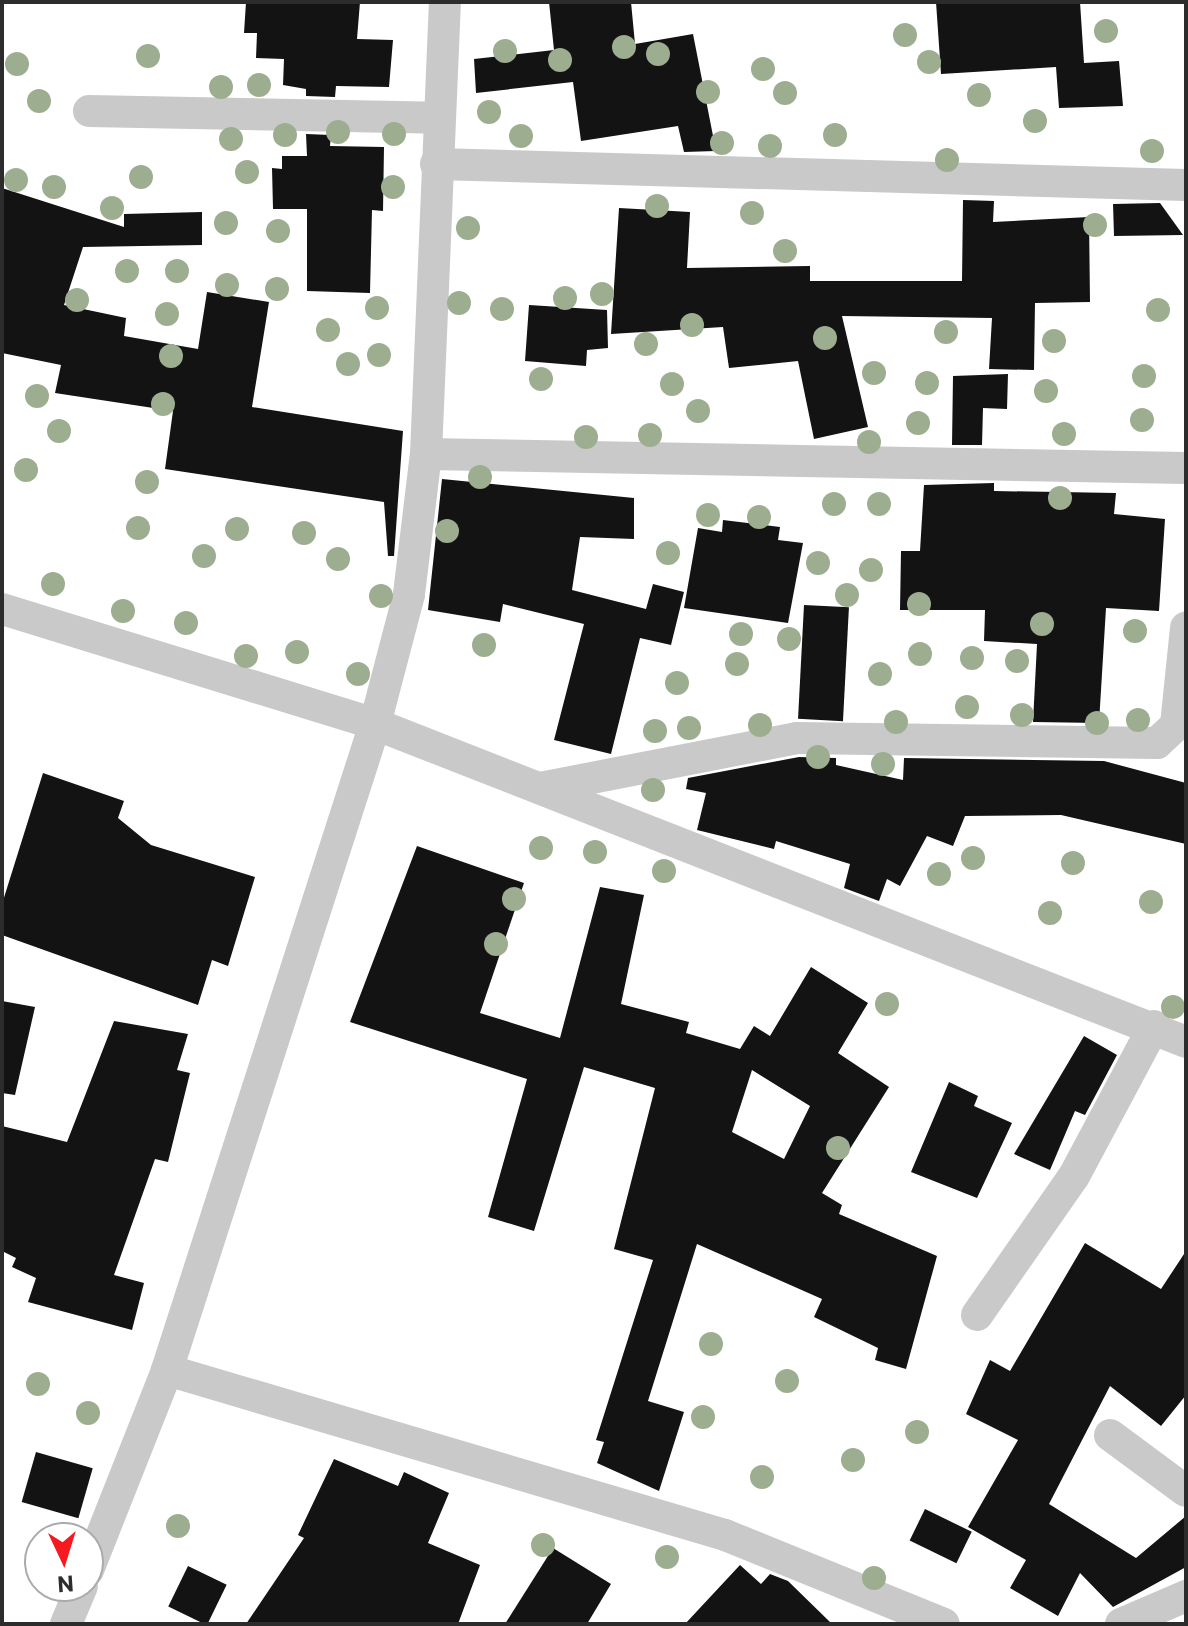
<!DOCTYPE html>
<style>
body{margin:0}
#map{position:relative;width:1188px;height:1626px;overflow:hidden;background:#fff;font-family:Commissioner,sans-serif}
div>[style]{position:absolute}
.building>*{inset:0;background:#131313;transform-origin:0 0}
.street>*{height:32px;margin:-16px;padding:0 16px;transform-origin:16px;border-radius:16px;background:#c9c9c9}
.trees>*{width:24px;height:24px;margin:-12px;border-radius:50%;background:#9dae90}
span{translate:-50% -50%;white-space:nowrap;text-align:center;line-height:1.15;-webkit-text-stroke:8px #fff;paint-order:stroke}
.frame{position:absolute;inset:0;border:4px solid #2c2c2c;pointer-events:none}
.north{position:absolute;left:24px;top:1522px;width:80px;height:80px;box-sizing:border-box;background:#fff;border:2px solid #ababab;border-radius:50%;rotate:176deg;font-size:22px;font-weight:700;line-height:32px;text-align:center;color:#2c2c2c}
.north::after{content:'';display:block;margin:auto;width:28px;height:36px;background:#f61a20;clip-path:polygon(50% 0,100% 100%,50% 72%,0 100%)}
</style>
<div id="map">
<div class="building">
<div style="clip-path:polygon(246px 2px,360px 2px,357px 39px,393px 40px,389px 87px,336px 86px,335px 97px,306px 96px,306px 89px,283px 85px,284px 59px,256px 58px,257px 33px,244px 33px)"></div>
<div style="clip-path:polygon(549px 2px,631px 2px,635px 44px,693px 34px,716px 151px,684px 152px,678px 126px,581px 141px,573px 82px,476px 93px,474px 59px,554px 50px)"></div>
<div style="clip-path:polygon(936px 2px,1080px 2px,1084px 63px,1119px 61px,1123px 106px,1059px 108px,1056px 67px,941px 74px)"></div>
<div style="clip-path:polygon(306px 134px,331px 135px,330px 146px,384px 147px,383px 211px,372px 210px,370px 293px,307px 291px,307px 209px,273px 209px,272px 168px,282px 169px,282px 156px,307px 156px)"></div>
<div style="clip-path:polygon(2px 188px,124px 227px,124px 214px,202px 212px,202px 245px,83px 247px,64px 305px,126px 318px,124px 336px,198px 349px,207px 292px,269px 302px,252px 407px,403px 431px,394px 556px,388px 556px,384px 502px,165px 469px,173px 411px,55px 393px,61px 365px,2px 353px)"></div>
<div style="clip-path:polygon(963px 200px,994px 201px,993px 222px,1089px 217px,1090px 302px,1035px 303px,1034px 370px,989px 369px,992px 318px,842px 316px,868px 427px,814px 439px,798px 361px,729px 368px,723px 327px,611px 334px,619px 208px,690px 212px,687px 268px,810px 266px,810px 281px,962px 281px)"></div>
<div style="clip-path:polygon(1160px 203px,1183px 235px,1114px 236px,1113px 204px)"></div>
<div style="clip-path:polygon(529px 305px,607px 310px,608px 348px,587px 350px,586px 366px,525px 361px)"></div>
<div style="clip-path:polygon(1008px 374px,1007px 409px,983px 408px,982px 445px,952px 445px,953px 376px)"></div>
<div style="clip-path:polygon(442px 479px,634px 498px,634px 539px,580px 537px,572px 590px,646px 609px,653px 584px,684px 592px,671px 645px,640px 638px,611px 754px,554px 740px,584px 624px,503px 604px,500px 622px,428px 610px)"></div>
<div style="clip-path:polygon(994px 483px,994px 491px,1116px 493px,1114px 514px,1165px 519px,1159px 611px,1106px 608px,1099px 723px,1033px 722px,1037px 644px,984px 641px,985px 610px,900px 610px,901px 551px,920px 551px,924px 485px)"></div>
<div style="clip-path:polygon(723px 520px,780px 527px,778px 540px,803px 543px,788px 623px,684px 608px,698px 528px,722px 532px)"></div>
<div style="left:804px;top:605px;width:45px;height:114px;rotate:3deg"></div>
<div style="clip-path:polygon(799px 757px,836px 758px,836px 765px,903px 780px,904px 758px,1104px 761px,1186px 783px,1186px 844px,1061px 815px,965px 816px,953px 846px,927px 836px,900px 886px,887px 879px,879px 901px,844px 888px,850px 864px,776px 841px,774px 849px,697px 830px,706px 793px,686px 789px,688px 778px)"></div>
<div style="clip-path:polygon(43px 773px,124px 801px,118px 818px,151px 845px,255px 877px,228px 966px,212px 960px,198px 1005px,2px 935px,2px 904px)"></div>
<div style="clip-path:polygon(evenodd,417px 846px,524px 883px,480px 1013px,560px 1038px,600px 887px,644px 895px,621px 1004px,689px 1022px,686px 1033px,740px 1049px,754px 1026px,770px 1036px,811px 967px,868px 1003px,838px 1053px,889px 1087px,822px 1193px,842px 1205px,839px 1214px,937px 1256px,906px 1369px,875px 1360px,878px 1348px,814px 1317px,822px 1299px,697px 1244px,648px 1401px,684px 1412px,659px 1491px,597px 1463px,604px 1442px,596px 1440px,653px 1260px,614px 1249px,655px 1088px,584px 1067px,534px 1231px,488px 1217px,527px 1079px,350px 1022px,417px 846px,752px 1070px,810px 1106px,784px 1159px,732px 1132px,752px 1070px)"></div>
<div style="clip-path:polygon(2px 1001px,35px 1007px,15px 1095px,2px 1093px)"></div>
<div style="clip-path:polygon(114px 1021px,188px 1034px,177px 1070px,190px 1073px,168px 1162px,155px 1159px,114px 1275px,144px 1283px,132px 1330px,28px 1302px,36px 1278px,12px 1267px,16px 1258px,2px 1251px,2px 1126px,67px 1142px)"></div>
<div style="clip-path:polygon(1084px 1036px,1117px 1055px,1085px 1115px,1075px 1111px,1050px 1170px,1014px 1154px)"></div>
<div style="clip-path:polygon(949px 1082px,978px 1096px,974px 1106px,1012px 1123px,977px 1198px,911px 1172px)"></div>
<div style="clip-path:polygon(1085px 1243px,1161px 1289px,1186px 1251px,1186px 1395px,1161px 1426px,1110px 1386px,1049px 1504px,1136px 1558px,1186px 1516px,1186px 1567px,1113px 1607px,1080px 1573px,1058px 1616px,1010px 1588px,1026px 1560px,968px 1527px,1018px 1440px,966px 1414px,990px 1360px,1010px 1371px)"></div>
<div style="left:36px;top:1452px;width:59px;height:52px;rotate:16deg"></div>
<div style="clip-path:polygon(334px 1459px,398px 1486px,404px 1472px,449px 1493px,428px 1543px,480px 1565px,458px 1624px,246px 1624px,304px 1538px,298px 1535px)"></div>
<div style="left:925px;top:1509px;width:52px;height:35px;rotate:26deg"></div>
<div style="clip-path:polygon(553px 1548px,611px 1584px,587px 1624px,505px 1624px)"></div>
<div style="clip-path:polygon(740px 1565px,761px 1584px,770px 1574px,788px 1581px,832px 1624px,685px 1624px)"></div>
<div style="left:188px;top:1566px;width:43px;height:45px;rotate:26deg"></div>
</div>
<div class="street">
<div style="left:89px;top:111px;width:349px;rotate:1.1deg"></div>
<div style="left:436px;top:164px;width:750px;rotate:1.6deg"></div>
<div style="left:426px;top:454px;width:760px;rotate:1.06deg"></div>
<div style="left:2px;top:609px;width:390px;rotate:17.1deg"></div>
<div style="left:375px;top:724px;width:871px;rotate:21.41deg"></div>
<div style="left:540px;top:788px;width:262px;rotate:-11deg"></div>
<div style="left:797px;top:738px;width:360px;rotate:0.8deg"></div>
<div style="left:1157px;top:743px;width:26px;rotate:-43deg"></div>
<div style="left:1176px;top:725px;width:98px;rotate:-84.1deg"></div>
<div style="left:977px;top:1315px;width:169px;rotate:-55.1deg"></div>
<div style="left:1074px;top:1176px;width:170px;rotate:-61.9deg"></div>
<div style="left:167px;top:1370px;width:582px;rotate:16.47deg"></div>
<div style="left:725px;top:1535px;width:236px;rotate:22.1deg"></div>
<div style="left:1110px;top:1435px;width:94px;rotate:36.4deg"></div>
<div style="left:88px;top:1570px;width:215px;rotate:-68.4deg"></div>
<div style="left:167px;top:1370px;width:679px;rotate:-72.15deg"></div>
<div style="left:375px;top:724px;width:134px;rotate:-75.3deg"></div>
<div style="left:409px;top:594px;width:141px;rotate:-83.1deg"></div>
<div style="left:426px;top:454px;width:452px;rotate:-87.6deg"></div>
<div style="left:66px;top:1624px;width:41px;rotate:-67.2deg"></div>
<div style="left:1121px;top:1624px;width:71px;rotate:-23.3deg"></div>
</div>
<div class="trees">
<div style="left:1106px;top:31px"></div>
<div style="left:905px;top:35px"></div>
<div style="left:624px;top:47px"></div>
<div style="left:505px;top:51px"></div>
<div style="left:658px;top:54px"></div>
<div style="left:148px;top:56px"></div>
<div style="left:560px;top:60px"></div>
<div style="left:929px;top:62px"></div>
<div style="left:17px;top:64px"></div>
<div style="left:763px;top:69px"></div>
<div style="left:259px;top:85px"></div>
<div style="left:221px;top:87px"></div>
<div style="left:708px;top:92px"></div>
<div style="left:785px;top:93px"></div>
<div style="left:979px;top:95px"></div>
<div style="left:39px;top:101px"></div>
<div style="left:489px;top:112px"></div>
<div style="left:1035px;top:121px"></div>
<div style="left:338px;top:132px"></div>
<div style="left:394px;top:134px"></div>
<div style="left:285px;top:135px"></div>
<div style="left:835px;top:135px"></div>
<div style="left:521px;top:136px"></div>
<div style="left:231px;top:139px"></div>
<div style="left:722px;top:143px"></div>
<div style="left:770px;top:146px"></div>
<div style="left:1152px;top:151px"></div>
<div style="left:947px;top:160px"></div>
<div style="left:247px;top:172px"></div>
<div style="left:141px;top:177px"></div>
<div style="left:16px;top:180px"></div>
<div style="left:54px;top:187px"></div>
<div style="left:393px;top:187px"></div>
<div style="left:657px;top:206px"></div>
<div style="left:112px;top:208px"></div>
<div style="left:752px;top:213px"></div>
<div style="left:226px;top:223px"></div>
<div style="left:1095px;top:225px"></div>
<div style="left:468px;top:228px"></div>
<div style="left:278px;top:231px"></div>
<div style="left:785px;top:251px"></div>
<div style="left:127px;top:271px"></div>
<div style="left:177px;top:271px"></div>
<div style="left:227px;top:285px"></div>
<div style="left:277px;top:289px"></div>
<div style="left:602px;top:294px"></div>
<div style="left:565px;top:298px"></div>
<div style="left:77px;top:300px"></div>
<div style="left:459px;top:303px"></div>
<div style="left:377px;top:308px"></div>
<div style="left:502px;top:309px"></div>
<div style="left:1158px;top:310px"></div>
<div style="left:167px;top:314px"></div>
<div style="left:692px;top:325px"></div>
<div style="left:328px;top:330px"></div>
<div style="left:946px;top:332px"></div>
<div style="left:825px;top:338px"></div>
<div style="left:1054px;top:341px"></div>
<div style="left:646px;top:344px"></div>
<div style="left:379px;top:355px"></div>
<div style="left:171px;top:356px"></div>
<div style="left:348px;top:364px"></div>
<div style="left:874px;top:373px"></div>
<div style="left:1144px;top:376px"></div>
<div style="left:541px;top:379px"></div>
<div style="left:927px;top:383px"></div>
<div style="left:672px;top:384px"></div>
<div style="left:1046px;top:391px"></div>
<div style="left:37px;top:396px"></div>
<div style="left:163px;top:404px"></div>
<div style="left:698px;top:411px"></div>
<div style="left:1142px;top:420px"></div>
<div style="left:918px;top:423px"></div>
<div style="left:59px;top:431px"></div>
<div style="left:1064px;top:434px"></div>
<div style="left:650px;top:435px"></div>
<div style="left:586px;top:437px"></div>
<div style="left:869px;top:442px"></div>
<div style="left:26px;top:470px"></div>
<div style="left:480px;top:477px"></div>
<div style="left:147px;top:482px"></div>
<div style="left:1060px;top:498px"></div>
<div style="left:834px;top:504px"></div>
<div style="left:879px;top:504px"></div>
<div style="left:708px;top:515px"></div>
<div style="left:759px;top:517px"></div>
<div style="left:138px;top:528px"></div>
<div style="left:237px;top:529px"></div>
<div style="left:447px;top:531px"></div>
<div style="left:304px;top:533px"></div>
<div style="left:668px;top:553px"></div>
<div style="left:204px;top:556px"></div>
<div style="left:338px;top:559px"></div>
<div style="left:818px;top:563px"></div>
<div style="left:871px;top:570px"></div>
<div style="left:53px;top:584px"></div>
<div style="left:847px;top:595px"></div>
<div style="left:381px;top:596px"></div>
<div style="left:919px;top:604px"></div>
<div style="left:123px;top:611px"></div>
<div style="left:186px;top:623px"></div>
<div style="left:1042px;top:624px"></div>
<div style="left:1135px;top:631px"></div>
<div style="left:741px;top:634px"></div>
<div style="left:789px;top:639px"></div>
<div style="left:484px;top:645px"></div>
<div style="left:297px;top:652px"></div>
<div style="left:920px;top:654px"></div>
<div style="left:246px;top:656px"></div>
<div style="left:972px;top:658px"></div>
<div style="left:1017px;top:661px"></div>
<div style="left:737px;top:664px"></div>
<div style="left:358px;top:674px"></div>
<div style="left:880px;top:674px"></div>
<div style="left:677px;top:683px"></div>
<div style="left:967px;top:707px"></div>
<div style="left:1022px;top:715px"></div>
<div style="left:1138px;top:720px"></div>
<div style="left:896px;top:722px"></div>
<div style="left:1097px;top:723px"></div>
<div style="left:760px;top:725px"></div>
<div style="left:689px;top:728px"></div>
<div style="left:655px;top:731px"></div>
<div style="left:818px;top:757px"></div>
<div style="left:883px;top:764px"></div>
<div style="left:653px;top:790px"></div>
<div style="left:541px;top:848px"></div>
<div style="left:595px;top:852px"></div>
<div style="left:973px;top:858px"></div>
<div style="left:1073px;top:863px"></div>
<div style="left:664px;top:871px"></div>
<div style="left:939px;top:874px"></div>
<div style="left:514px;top:899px"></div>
<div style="left:1151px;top:902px"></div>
<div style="left:1050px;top:913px"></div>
<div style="left:496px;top:944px"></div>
<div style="left:887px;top:1004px"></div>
<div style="left:1173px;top:1007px"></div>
<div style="left:838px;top:1148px"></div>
<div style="left:711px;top:1344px"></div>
<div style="left:787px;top:1381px"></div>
<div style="left:38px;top:1384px"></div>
<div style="left:88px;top:1413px"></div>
<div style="left:703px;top:1417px"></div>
<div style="left:917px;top:1432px"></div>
<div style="left:853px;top:1460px"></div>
<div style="left:762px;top:1477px"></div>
<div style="left:178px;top:1526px"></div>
<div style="left:543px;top:1545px"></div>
<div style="left:667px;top:1557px"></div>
<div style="left:874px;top:1578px"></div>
</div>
<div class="frame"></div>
<div class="north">N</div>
</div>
